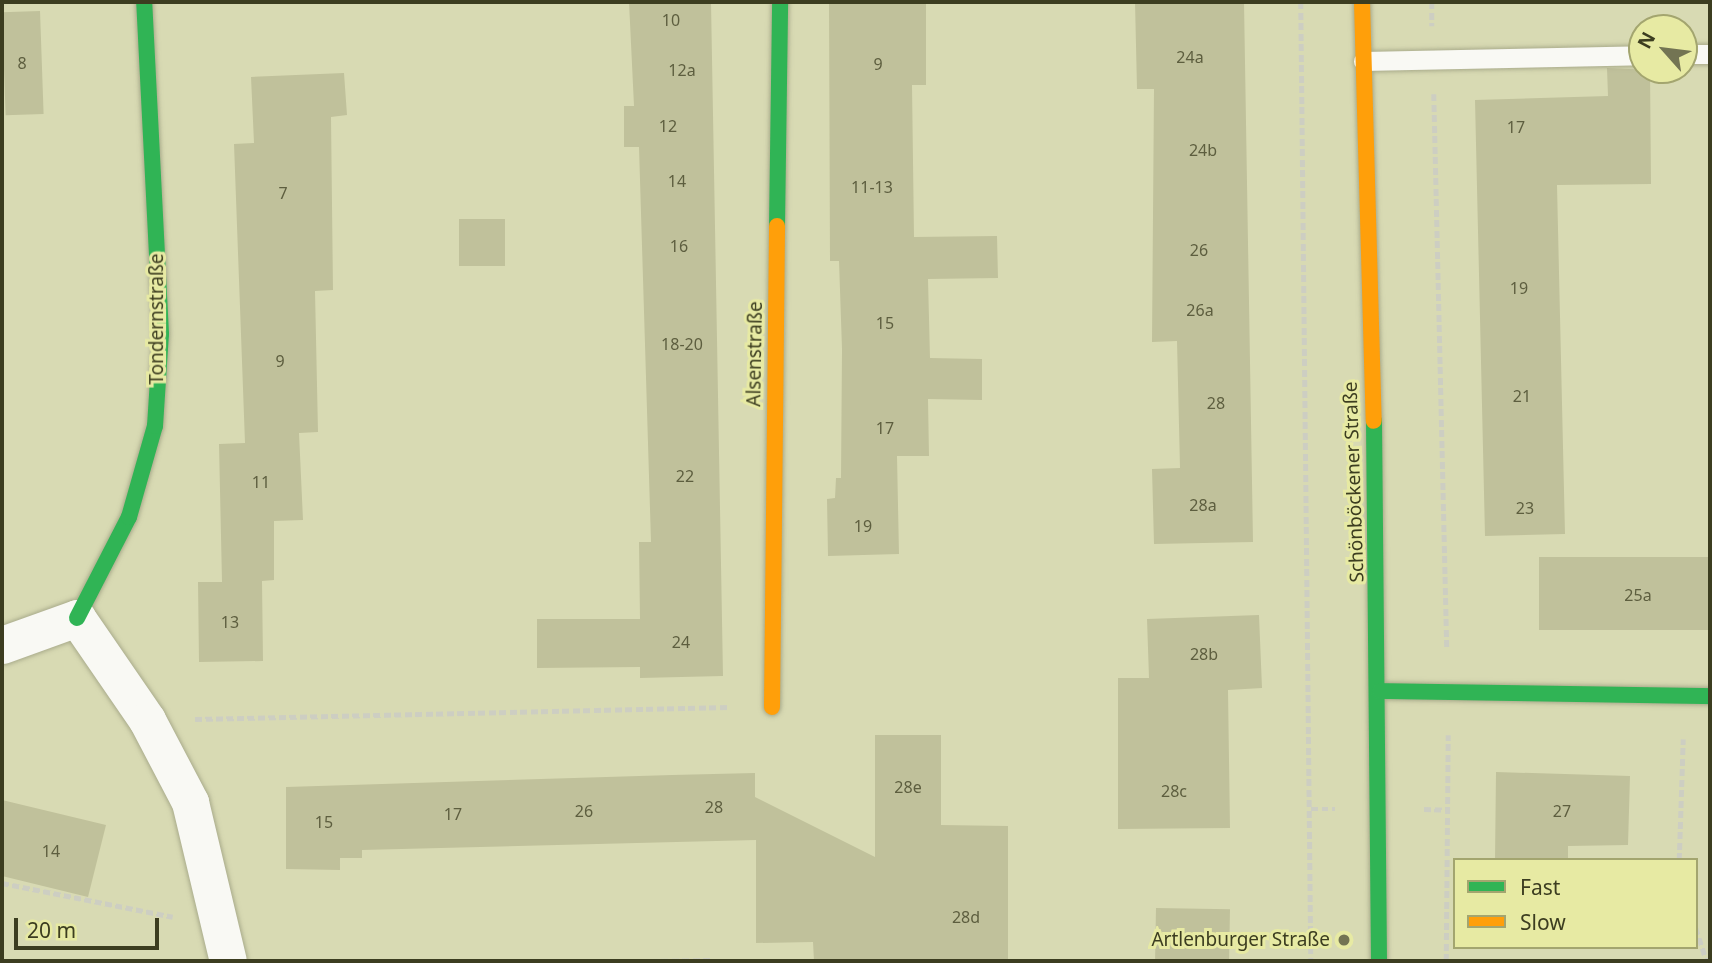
<!DOCTYPE html>
<meta charset="utf-8">
<style>
body{margin:0}
#map{position:relative;width:1712px;height:963px;overflow:hidden;background:#d8dab3;font-family:"Noto Sans",sans-serif}
div>[style]{position:absolute}
.building>*{inset:0;background:#c0c19b;transform-origin:0 0}
.path>*{height:4.5px;margin-top:-2.25px;transform-origin:0;background:repeating-linear-gradient(90deg,#cdcec2 0 7px,transparent 0 10.5px)}
.roads{filter:drop-shadow(0 0 2px #a9ab8b) drop-shadow(0 0 2px #a9ab8b)}
.lane>*{height:19px;margin:-9.5px;padding:0 9.5px;transform-origin:9.5px;border-radius:9.5px;background:#f9f9f4}
.street>*{height:37px;margin:-18.5px;padding:0 18.5px;transform-origin:18.5px;border-radius:18.5px;background:#f9f9f4}
.fast>*{height:16px;margin:-8px;padding:0 8px;transform-origin:8px;border-radius:8px;background:#30b455}
.slow>*{height:16px;margin:-8px;padding:0 8px;transform-origin:8px;border-radius:8px;background:#ff9f0a}
.dots>*{width:19px;height:19px;translate:-50% -50%;box-sizing:border-box;border:4px solid #e7eaa3;border-radius:50%}
span{translate:-50% -50%;white-space:nowrap;text-align:center;line-height:1.15;-webkit-text-stroke:6px #e7eaa3;paint-order:stroke}
.number-label{font-size:16px;color:#5d5e3f}
.number-label span{-webkit-text-stroke-width:0}
.street-label{font-size:19px;color:#3c3d20}
.poi-label{font-size:19px;color:#3c3d20}
.right{translate:-100% -50%;text-align:right}
.frame{position:absolute;inset:0;border:4px solid #3c3d20;pointer-events:none}
.legend{position:absolute;left:1453px;top:858px;width:245px;height:91px;box-sizing:border-box;background:#e7eaa3;border:2px solid #a3a56f;margin:0;padding:9px 12px;list-style:none;font-size:21px;color:#3c3d20}
.legend li{display:flex;align-items:center;gap:14px;height:35px}
.legend b{width:35px;border:2px solid #a3a56f}
.north{position:absolute;left:1628px;top:14px;width:70px;height:70px;box-sizing:border-box;background:#e7eaa3;border:2px solid #a3a56f;border-radius:50%;rotate:298deg;font-size:19px;font-weight:700;line-height:28px;text-align:center;color:#3c3d20}
.north::after{content:'';display:block;margin:auto;width:24px;height:32px;background:#737453;clip-path:polygon(50% 0,100% 100%,50% 72%,0 100%)}
.scale{position:absolute;left:14px;top:918px;width:145px;height:32px;box-sizing:border-box;border:4px solid #3c3d20;border-top:0;padding-left:9px;font-size:21px;line-height:24px;white-space:nowrap;color:#3c3d20;-webkit-text-stroke:5px #e7eaa3;paint-order:stroke}
</style>
<div id="map">
<div class="building">
<div style="clip-path:polygon(629px 2px,711px 2px,723px 676px,640px 678px,640px 667px,537px 668px,537px 619px,640px 619px,639px 542px,651px 542px,639px 147px,624px 147px,624px 106px,634px 106px)"></div>
<div style="clip-path:polygon(829px 2px,926px 2px,926px 85px,912px 85px,914px 237px,997px 236px,998px 278px,928px 279px,930px 358px,982px 359px,982px 400px,928px 399px,929px 456px,897px 456px,899px 554px,828px 556px,827px 499px,835px 498px,836px 478px,841px 478px,842px 349px,839px 261px,830px 261px)"></div>
<div style="clip-path:polygon(1135px 2px,1244px 2px,1253px 542px,1154px 544px,1152px 469px,1180px 468px,1177px 341px,1152px 342px,1154px 89px,1137px 89px)"></div>
<div style="left:40px;top:11px;width:103px;height:38px;rotate:88deg"></div>
<div style="clip-path:polygon(1607px 68px,1650px 70px,1651px 184px,1557px 185px,1565px 534px,1485px 536px,1475px 100px,1608px 96px)"></div>
<div style="clip-path:polygon(344px 73px,347px 115px,331px 117px,333px 290px,315px 291px,318px 432px,299px 433px,303px 520px,274px 521px,274px 580px,262px 581px,263px 661px,199px 662px,198px 582px,222px 582px,219px 444px,245px 443px,234px 144px,254px 143px,251px 77px)"></div>
<div style="left:459px;top:219px;width:46px;height:47px"></div>
<div style="left:1710px;top:557px;width:73px;height:171px;rotate:90deg"></div>
<div style="clip-path:polygon(1259px 615px,1262px 688px,1228px 690px,1230px 828px,1118px 829px,1118px 678px,1149px 678px,1147px 619px)"></div>
<div style="clip-path:polygon(875px 735px,941px 735px,941px 825px,1008px 826px,1008px 961px,814px 961px,813px 942px,756px 943px,756px 840px,362px 850px,362px 858px,340px 858px,340px 870px,286px 869px,286px 787px,672px 775px,755px 773px,755px 797px,875px 857px)"></div>
<div style="clip-path:polygon(1496px 772px,1630px 776px,1628px 845px,1568px 846px,1568px 860px,1495px 860px)"></div>
<div style="clip-path:polygon(2px 800px,106px 825px,88px 897px,2px 876px)"></div>
<div style="left:1156px;top:908px;width:74px;height:53px;rotate:1deg"></div>
</div>
<div class="path">
<div style="left:1301px;top:2px;width:959px;rotate:89.4deg"></div>
<div style="left:1432px;top:2px;width:24px;rotate:90deg"></div>
<div style="left:1434px;top:94px;width:555px;rotate:88.66deg"></div>
<div style="left:195px;top:719px;width:534px;rotate:-1.29deg"></div>
<div style="left:1311px;top:809px;width:24px"></div>
<div style="left:1424px;top:809px;width:23px;rotate:2deg"></div>
<div style="left:1679px;top:860px;width:121px;rotate:-88.1deg"></div>
<div style="left:2px;top:883px;width:174px;rotate:11.2deg"></div>
<div style="left:1696px;top:928px;width:35px;rotate:72deg"></div>
<div style="left:651px;top:961px;width:59px;rotate:-1deg"></div>
<div style="left:1446px;top:961px;width:226px;rotate:-89.5deg"></div>
</div>
<div class="roads">
<div class="lane">
<div style="left:1684px;top:54px;width:26px"></div>
<div style="left:1363px;top:61px;width:279px;rotate:-1.2deg"></div>
</div>
<div class="street">
<div style="left:2px;top:645px;width:80px;rotate:-19.8deg"></div>
<div style="left:77px;top:618px;width:124px;rotate:55.5deg"></div>
<div style="left:147px;top:720px;width:93px;rotate:62.3deg"></div>
<div style="left:190px;top:802px;width:163px;rotate:76.6deg"></div>
</div>
<div class="fast">
<div style="left:777px;top:226px;width:224px;rotate:-89.2deg"></div>
<div style="left:1374px;top:421px;width:540px;rotate:89.47deg"></div>
<div style="left:77px;top:618px;width:114px;rotate:-62.8deg"></div>
<div style="left:129px;top:517px;width:95px;rotate:-74.1deg"></div>
<div style="left:155px;top:426px;width:92px;rotate:-86.3deg"></div>
<div style="left:161px;top:334px;width:332px;rotate:-92.9deg"></div>
<div style="left:1380px;top:691px;width:330px;rotate:0.9deg"></div>
</div>
<div class="slow">
<div style="left:1362px;top:2px;width:419px;rotate:88.4deg"></div>
<div style="left:772px;top:707px;width:481px;rotate:-89.4deg"></div>
</div>
</div>
<div class="dots">
<div style="left:1344px;top:940px;background:#737453"></div>
</div>
<div class="number-label">
<span style="left:671px;top:20px">10</span>
<span style="left:1190px;top:57px">24a</span>
<span style="left:22px;top:63px">8</span>
<span style="left:878px;top:64px">9</span>
<span style="left:682px;top:70px">12a</span>
<span style="left:668px;top:126px">12</span>
<span style="left:1516px;top:127px">17</span>
<span style="left:1203px;top:150px">24b</span>
<span style="left:677px;top:181px">14</span>
<span style="left:872px;top:187px">11-13</span>
<span style="left:283px;top:193px">7</span>
<span style="left:679px;top:246px">16</span>
<span style="left:1199px;top:250px">26</span>
<span style="left:1519px;top:288px">19</span>
<span style="left:1200px;top:310px">26a</span>
<span style="left:885px;top:323px">15</span>
<span style="left:682px;top:344px">18-20</span>
<span style="left:280px;top:361px">9</span>
<span style="left:1522px;top:396px">21</span>
<span style="left:1216px;top:403px">28</span>
<span style="left:885px;top:428px">17</span>
<span style="left:685px;top:476px">22</span>
<span style="left:261px;top:482px">11</span>
<span style="left:1203px;top:505px">28a</span>
<span style="left:1525px;top:508px">23</span>
<span style="left:863px;top:526px">19</span>
<span style="left:1638px;top:595px">25a</span>
<span style="left:230px;top:622px">13</span>
<span style="left:681px;top:642px">24</span>
<span style="left:1204px;top:654px">28b</span>
<span style="left:908px;top:787px">28e</span>
<span style="left:1174px;top:791px">28c</span>
<span style="left:714px;top:807px">28</span>
<span style="left:584px;top:811px">26</span>
<span style="left:1562px;top:811px">27</span>
<span style="left:453px;top:814px">17</span>
<span style="left:324px;top:822px">15</span>
<span style="left:51px;top:851px">14</span>
<span style="left:966px;top:917px">28d</span>
</div>
<div class="street-label">
<span style="left:157px;top:319px;rotate:-90deg">Tondernstraße</span>
<span style="left:755px;top:354px;rotate:-89deg">Alsenstraße</span>
<span style="left:1354px;top:482px;rotate:-92deg">Schönböckener Straße</span>
</div>
<div class="poi-label">
<span class="right" style="left:1330px;top:940px">Artlenburger Straße</span>
</div>
<div class="frame"></div>
<ul class="legend">
<li><b style="height:9px;background:#30b455"></b>Fast</li>
<li><b style="height:9px;background:#ff9f0a"></b>Slow</li>
</ul>
<div class="north">N</div>
<div class="scale">20 m</div>
</div>
